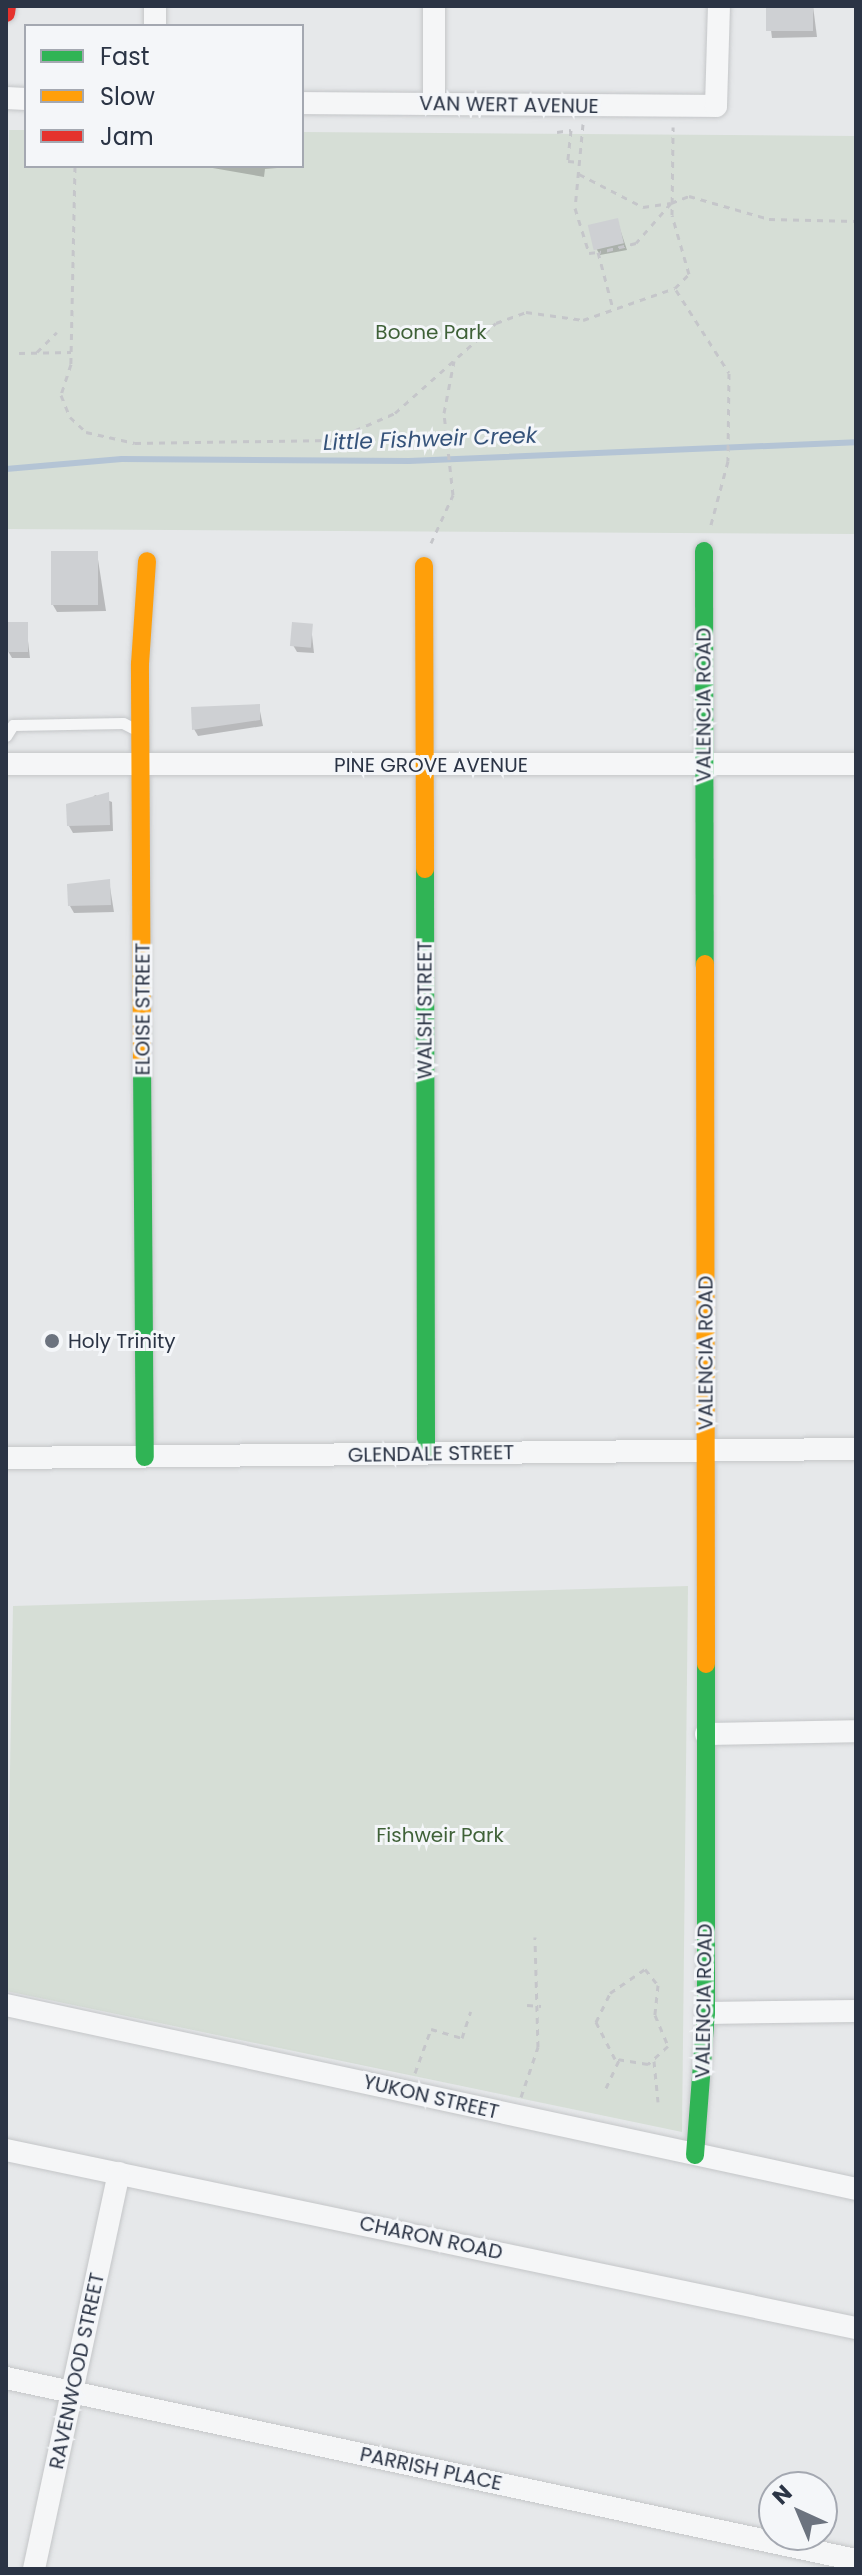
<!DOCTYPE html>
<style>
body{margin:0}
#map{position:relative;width:862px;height:2575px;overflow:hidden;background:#e6e8ea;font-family:Poppins,sans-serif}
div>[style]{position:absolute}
.green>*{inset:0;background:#d6ded6}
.shadow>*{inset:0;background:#0003}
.stream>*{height:6px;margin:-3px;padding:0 3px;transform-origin:3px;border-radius:3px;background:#b4c4d5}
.building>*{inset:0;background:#ced0d3;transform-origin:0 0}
.path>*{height:3px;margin-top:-1.5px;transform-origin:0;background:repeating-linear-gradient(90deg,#c5c6ca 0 6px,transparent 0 12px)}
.roads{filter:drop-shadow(0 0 2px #c4c6c8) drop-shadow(0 0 2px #c4c6c8)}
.lane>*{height:11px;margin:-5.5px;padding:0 5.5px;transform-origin:5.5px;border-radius:5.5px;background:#f5f6f7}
.street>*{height:22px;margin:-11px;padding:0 11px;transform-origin:11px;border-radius:11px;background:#f5f6f7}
.fast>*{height:18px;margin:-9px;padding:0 9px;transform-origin:9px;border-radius:9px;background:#30b455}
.slow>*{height:18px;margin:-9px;padding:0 9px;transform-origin:9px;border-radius:9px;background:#ff9f0a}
.jam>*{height:18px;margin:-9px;padding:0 9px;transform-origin:9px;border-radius:9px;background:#e5322d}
.dots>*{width:22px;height:22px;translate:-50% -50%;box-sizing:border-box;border:4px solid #f4f6f9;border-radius:50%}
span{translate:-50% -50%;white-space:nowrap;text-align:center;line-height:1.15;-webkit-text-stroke:6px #f4f6f9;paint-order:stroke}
.street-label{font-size:20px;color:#2b3445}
.park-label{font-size:20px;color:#3f6138}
.poi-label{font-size:20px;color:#2b3445}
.left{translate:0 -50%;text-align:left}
.water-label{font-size:22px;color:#34527a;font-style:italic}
.frame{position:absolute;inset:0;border:8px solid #2b3445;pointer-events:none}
.legend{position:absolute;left:24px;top:24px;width:280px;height:144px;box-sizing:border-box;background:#f4f6f9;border:2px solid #a4a8b1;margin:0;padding:10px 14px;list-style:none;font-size:24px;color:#2b3445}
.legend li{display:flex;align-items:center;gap:16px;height:40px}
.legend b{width:40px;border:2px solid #a4a8b1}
.north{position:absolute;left:758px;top:2471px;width:80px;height:80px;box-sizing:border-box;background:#f4f6f9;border:2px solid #a4a8b1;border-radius:50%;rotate:316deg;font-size:22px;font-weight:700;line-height:32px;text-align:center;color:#2b3445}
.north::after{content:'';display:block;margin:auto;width:28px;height:36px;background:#6c737f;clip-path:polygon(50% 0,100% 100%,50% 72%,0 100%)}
</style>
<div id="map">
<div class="green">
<div style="clip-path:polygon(9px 130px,26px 130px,26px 166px,302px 166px,302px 132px,856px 136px,856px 534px,6px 529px)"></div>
<div style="clip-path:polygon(688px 1586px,682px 2132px,6px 1991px,13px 1606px)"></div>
</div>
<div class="shadow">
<div style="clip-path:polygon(768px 6px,813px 6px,817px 37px,772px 38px)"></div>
<div style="clip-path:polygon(301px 166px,265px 169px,264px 177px,201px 166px)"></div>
<div style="clip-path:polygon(617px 220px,627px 250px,600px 255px,596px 248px)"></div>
<div style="clip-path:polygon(97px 553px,106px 611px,57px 612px,53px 605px)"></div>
<div style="clip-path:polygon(26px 624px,30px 658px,12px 658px,8px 651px)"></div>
<div style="clip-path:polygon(311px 626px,314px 653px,297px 652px,293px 645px)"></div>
<div style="clip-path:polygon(259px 706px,263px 726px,198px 736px,194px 729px)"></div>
<div style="clip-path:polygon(95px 795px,112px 802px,113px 831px,73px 833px,69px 826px)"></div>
<div style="clip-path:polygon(109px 881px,114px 912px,74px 913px,70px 906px)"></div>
</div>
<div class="stream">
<div style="left:6px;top:469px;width:116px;rotate:-4.9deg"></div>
<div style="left:122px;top:459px;width:287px;rotate:0.4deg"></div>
<div style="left:409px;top:461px;width:447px;rotate:-2.4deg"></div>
</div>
<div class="building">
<div style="left:766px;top:6px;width:47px;height:25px"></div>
<div style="left:618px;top:218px;width:26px;height:31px;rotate:77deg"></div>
<div style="left:51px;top:551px;width:47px;height:54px"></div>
<div style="left:6px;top:622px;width:22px;height:30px"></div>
<div style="left:292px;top:622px;width:21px;height:24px;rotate:5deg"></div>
<div style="clip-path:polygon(260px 704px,260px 720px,192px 730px,191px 707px)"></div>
<div style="clip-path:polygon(109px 792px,110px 825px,67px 826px,66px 804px)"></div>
<div style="clip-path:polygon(110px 879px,111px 905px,68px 906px,67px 884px)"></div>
</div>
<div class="path">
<div style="left:583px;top:124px;width:84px;rotate:95.4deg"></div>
<div style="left:575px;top:208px;width:47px;rotate:72.7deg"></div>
<div style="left:589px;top:253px;width:9px;rotate:-6deg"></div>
<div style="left:598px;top:252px;width:55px;rotate:75.2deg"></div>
<div style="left:557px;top:132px;width:14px;rotate:-8deg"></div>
<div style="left:571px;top:130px;width:31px;rotate:96deg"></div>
<div style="left:568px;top:161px;width:12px;rotate:5deg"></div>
<div style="left:75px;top:166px;width:198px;rotate:91.2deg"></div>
<div style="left:71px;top:364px;width:33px;rotate:108deg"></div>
<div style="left:61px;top:395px;width:24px;rotate:68deg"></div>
<div style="left:70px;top:417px;width:22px;rotate:43deg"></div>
<div style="left:86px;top:432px;width:50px;rotate:12.7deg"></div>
<div style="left:135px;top:443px;width:198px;rotate:-0.9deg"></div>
<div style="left:333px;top:440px;width:68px;rotate:-23.5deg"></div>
<div style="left:395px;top:413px;width:135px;rotate:-41.7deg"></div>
<div style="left:496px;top:323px;width:32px;rotate:-20deg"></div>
<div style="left:526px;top:312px;width:58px;rotate:8deg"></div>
<div style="left:583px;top:320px;width:97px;rotate:-19.2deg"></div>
<div style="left:675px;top:288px;width:20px;rotate:-45deg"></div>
<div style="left:689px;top:274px;width:61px;rotate:-106.1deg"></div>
<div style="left:672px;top:215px;width:88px;rotate:-89.3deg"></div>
<div style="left:579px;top:174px;width:72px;rotate:27.3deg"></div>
<div style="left:643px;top:207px;width:28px;rotate:-8deg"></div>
<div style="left:671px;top:203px;width:53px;rotate:131.2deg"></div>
<div style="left:636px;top:243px;width:37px;rotate:166deg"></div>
<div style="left:671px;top:203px;width:19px;rotate:-21deg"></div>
<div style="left:689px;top:196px;width:83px;rotate:16deg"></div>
<div style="left:769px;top:219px;width:87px;rotate:1.3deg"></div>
<div style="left:676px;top:290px;width:98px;rotate:57.4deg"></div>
<div style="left:729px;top:373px;width:88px;rotate:90.7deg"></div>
<div style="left:728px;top:461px;width:69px;rotate:105deg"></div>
<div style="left:37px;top:352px;width:28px;rotate:-45deg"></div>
<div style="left:19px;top:353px;width:52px;rotate:-1.1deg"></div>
<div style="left:431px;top:543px;width:53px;rotate:-65.4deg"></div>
<div style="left:453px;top:495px;width:82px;rotate:-96.3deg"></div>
<div style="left:444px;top:413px;width:53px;rotate:-79.1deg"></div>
<div style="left:645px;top:1969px;width:21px;rotate:51deg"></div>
<div style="left:658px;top:1985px;width:30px;rotate:96deg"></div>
<div style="left:655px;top:2015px;width:34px;rotate:67deg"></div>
<div style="left:668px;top:2046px;width:27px;rotate:138deg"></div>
<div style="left:648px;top:2064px;width:33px;rotate:-171deg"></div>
<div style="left:615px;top:2059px;width:42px;rotate:-117.2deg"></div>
<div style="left:596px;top:2022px;width:32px;rotate:-64deg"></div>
<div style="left:610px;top:1993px;width:42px;rotate:-34.4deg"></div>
<div style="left:527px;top:2005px;width:14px;rotate:4deg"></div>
<div style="left:654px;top:2061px;width:41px;rotate:84.4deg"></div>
<div style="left:415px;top:2073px;width:47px;rotate:-70deg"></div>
<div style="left:431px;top:2029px;width:32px;rotate:16deg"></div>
<div style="left:462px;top:2038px;width:28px;rotate:-72deg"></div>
<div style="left:606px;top:2088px;width:31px;rotate:-65deg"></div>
<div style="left:521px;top:2097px;width:53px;rotate:-71.2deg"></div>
<div style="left:538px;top:2047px;width:110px;rotate:-91.6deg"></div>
</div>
<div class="roads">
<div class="lane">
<div style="left:6px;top:736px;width:13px;rotate:-58deg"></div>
<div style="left:13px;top:725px;width:110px;rotate:-1deg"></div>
<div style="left:123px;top:723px;width:16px;rotate:27deg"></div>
</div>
<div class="street">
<div style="left:155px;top:6px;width:20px;rotate:90deg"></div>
<div style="left:6px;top:98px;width:20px;rotate:3deg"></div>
<div style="left:302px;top:103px;width:414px;rotate:0.4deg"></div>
<div style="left:716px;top:106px;width:100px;rotate:-88.3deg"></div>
<div style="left:434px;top:104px;width:98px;rotate:-90deg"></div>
<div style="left:6px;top:764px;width:850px"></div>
<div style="left:6px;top:1458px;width:850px;rotate:-0.61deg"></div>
<div style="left:706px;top:1734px;width:150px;rotate:-1.1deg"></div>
<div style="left:6px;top:2005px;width:870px;rotate:12.21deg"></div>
<div style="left:706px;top:2013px;width:150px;rotate:-0.8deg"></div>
<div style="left:6px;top:2150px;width:868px;rotate:11.83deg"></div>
<div style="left:6px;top:2378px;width:869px;rotate:12.09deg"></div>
<div style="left:34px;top:2569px;width:405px;rotate:-77.9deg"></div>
</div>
<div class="fast">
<div style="left:704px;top:551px;width:413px;rotate:89.9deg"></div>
<div style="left:425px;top:869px;width:585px;rotate:89.9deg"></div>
<div style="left:142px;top:1060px;width:397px;rotate:89.6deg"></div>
<div style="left:695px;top:2155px;width:142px;rotate:-85.6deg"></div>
<div style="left:706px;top:2013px;width:349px;rotate:-90deg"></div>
</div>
<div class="slow">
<div style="left:424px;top:566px;width:303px;rotate:89.8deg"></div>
<div style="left:705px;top:964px;width:700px;rotate:89.92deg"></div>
<div style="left:142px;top:1060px;width:396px;rotate:-90.3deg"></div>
<div style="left:140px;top:664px;width:103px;rotate:-86.1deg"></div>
</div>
<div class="jam">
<div style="left:6px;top:13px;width:7px;rotate:-82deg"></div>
</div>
</div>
<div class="dots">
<div style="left:52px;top:1341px;background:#6c737f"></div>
</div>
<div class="street-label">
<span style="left:509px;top:105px;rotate:1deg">VAN WERT AVENUE</span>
<span style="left:704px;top:705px;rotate:-90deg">VALENCIA ROAD</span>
<span style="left:431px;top:765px">PINE GROVE AVENUE</span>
<span style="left:143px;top:1009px;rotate:-90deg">ELOISE STREET</span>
<span style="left:425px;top:1010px;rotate:-90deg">WALSH STREET</span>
<span style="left:706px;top:1353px;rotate:-90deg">VALENCIA ROAD</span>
<span style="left:431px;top:1454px;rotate:-1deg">GLENDALE STREET</span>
<span style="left:704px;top:2001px;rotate:-89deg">VALENCIA ROAD</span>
<span style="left:431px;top:2097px;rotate:13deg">YUKON STREET</span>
<span style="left:431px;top:2238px;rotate:12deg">CHARON ROAD</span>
<span style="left:77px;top:2371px;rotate:-78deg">RAVENWOOD STREET</span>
<span style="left:431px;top:2469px;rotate:12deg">PARRISH PLACE</span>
</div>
<div class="park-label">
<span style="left:431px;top:332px">Boone Park</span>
<span style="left:440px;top:1835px">Fishweir Park</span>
</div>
<div class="poi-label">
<span class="left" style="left:68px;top:1341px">Holy Trinity</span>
</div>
<div class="water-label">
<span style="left:430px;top:439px;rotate:-2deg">Little Fishweir Creek</span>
</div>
<div class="frame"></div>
<ul class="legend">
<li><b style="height:10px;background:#30b455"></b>Fast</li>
<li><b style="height:10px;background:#ff9f0a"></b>Slow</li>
<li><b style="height:10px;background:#e5322d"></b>Jam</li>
</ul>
<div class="north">N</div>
</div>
